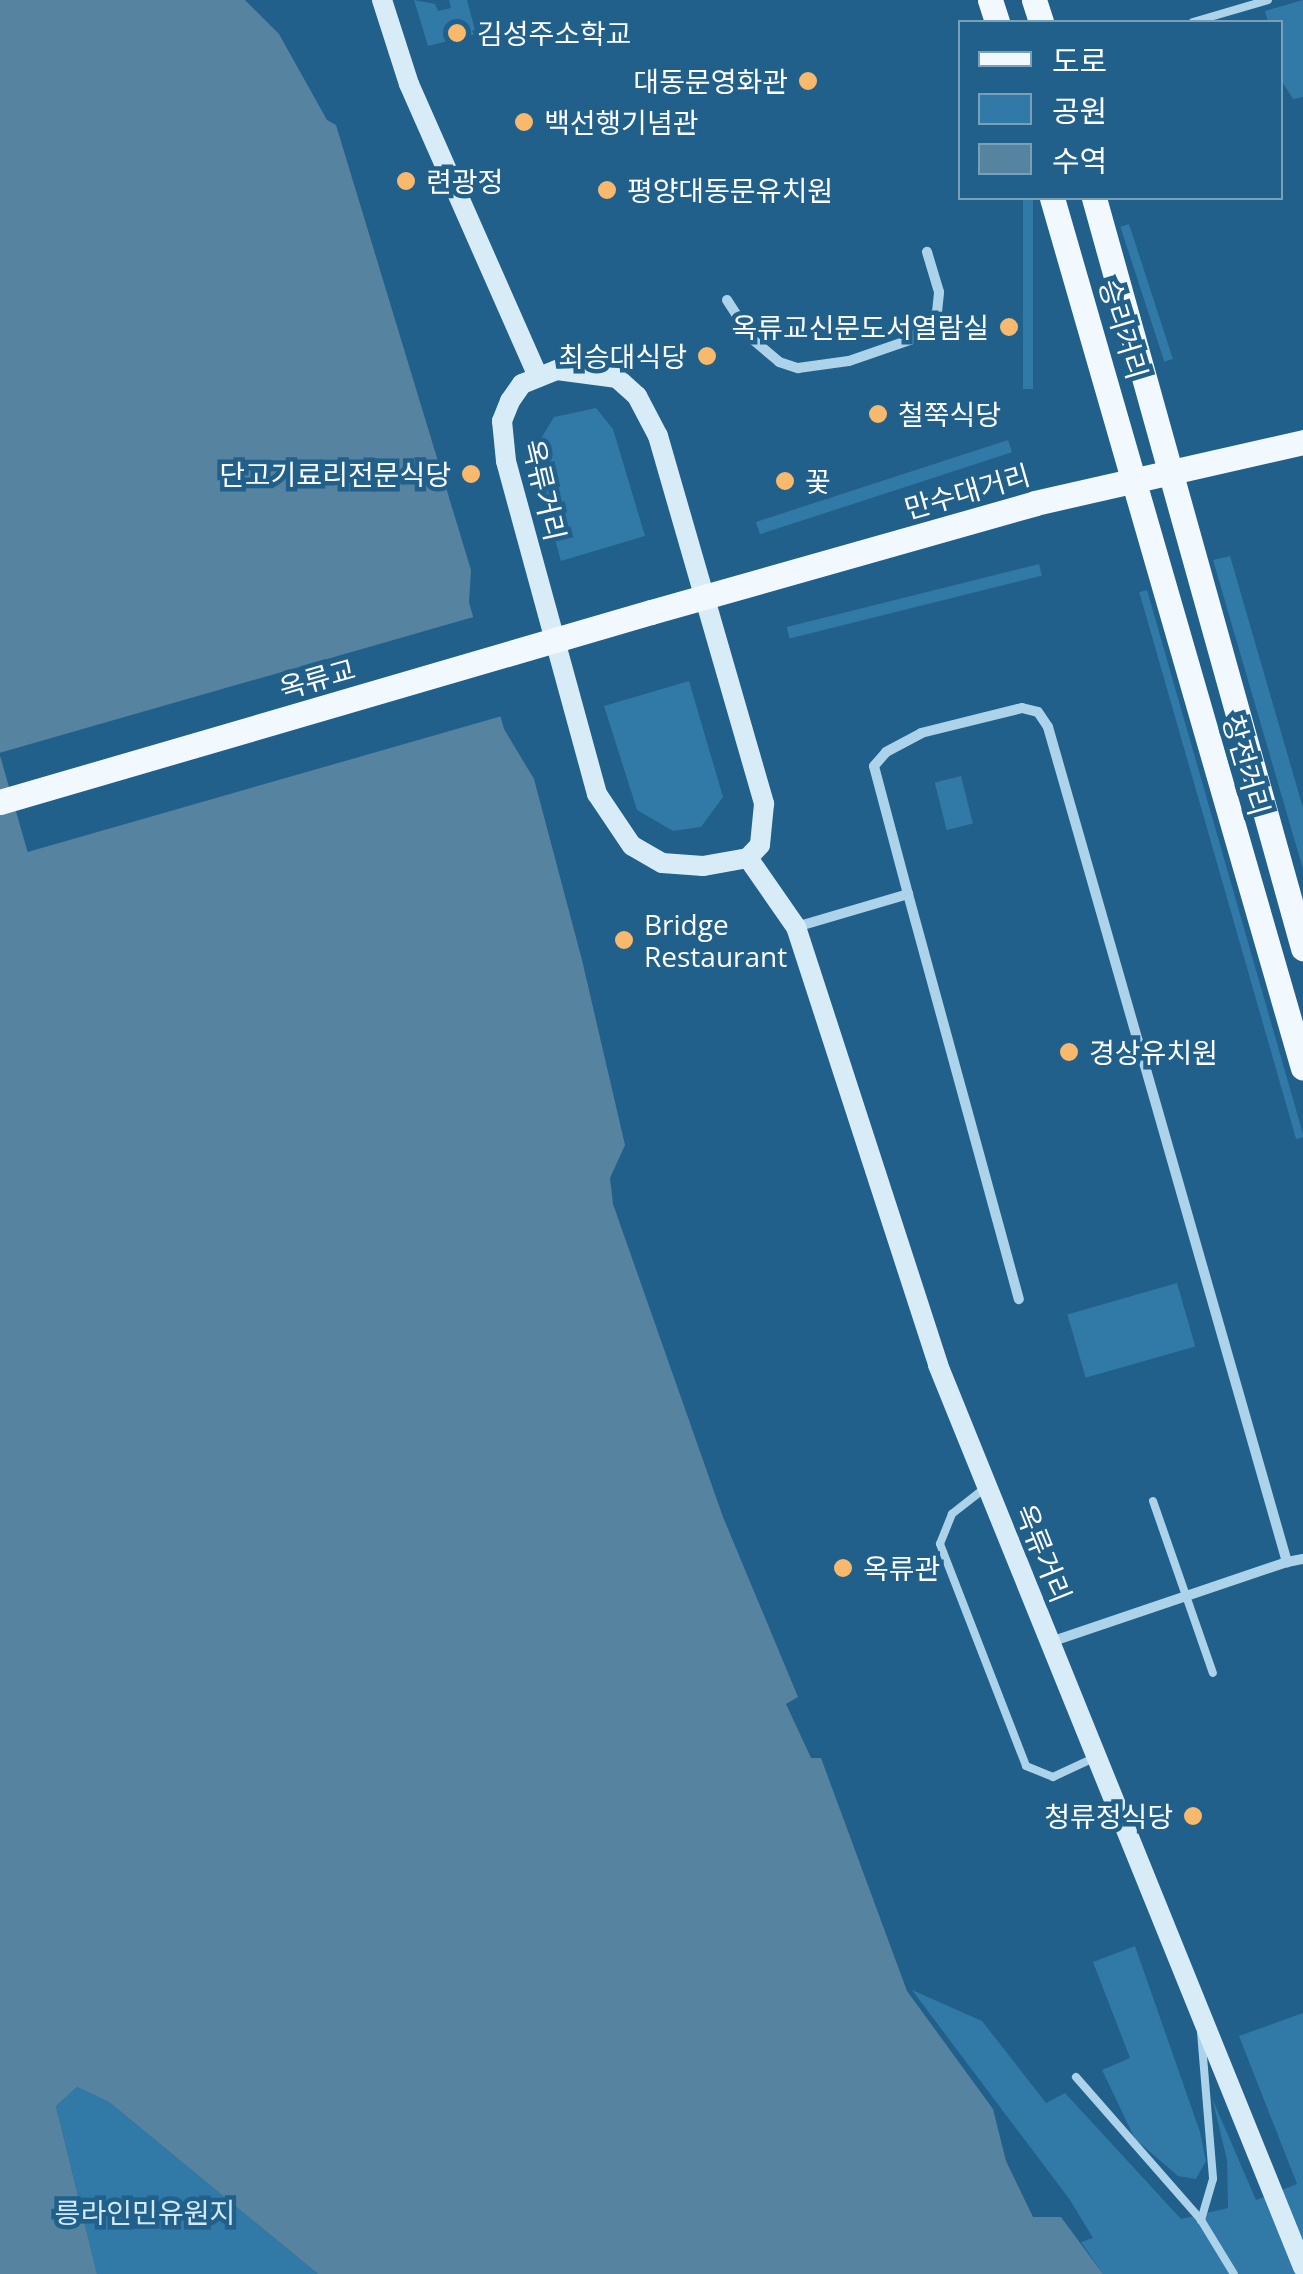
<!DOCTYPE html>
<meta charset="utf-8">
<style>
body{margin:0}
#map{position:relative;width:1303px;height:2274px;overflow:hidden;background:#20608a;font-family:"Open Sans","Noto Sans KR",sans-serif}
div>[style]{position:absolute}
.green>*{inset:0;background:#3179a6;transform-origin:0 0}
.water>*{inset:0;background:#56839f}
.pier>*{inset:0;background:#20608a;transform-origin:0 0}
.lane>*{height:8px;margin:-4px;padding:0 4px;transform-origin:4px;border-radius:4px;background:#add3eb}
.street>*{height:10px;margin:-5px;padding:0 5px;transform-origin:5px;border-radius:5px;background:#add3eb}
.secondary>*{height:20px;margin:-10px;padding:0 10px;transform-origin:10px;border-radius:10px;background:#d8ecf8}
.primary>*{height:25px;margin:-12.5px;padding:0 12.5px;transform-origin:12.5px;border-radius:12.5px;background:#f1f9fe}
.primary-bridge>*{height:25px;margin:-12.5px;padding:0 12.5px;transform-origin:12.5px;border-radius:12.5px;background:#f1f9fe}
.dots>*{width:28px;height:28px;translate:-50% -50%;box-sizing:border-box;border:5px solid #20608a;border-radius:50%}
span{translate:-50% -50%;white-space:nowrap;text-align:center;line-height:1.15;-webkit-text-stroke:9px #20608a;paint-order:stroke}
.poi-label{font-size:28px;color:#fff}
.left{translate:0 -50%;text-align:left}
.right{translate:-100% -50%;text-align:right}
.street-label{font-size:28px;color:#fff}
.park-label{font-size:28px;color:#d1e9f8}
.legend{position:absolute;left:958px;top:20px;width:325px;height:180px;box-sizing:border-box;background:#20608a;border:2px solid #79a0b9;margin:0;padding:12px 18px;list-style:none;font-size:30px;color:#fff}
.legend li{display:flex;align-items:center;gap:20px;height:50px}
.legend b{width:50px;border:2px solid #79a0b9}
</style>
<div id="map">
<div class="green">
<div style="clip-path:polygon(414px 0,435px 4px,438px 11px,451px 8px,449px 0,467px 0,476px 34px,428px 46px)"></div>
<div style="clip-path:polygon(1303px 0,1303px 97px,1293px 99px,1281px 80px,1280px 22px,1268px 22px,1265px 11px)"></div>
<div style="left:1023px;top:198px;width:10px;height:191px"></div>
<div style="left:1129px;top:224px;width:142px;height:9px;rotate:72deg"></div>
<div style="clip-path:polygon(596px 408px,613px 429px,645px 536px,561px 561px,531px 455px,554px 417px)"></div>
<div style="left:1008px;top:440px;width:13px;height:265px;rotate:72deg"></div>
<div style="clip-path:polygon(1230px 556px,1303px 808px,1303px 869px,1213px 560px)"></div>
<div style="left:1039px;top:564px;width:12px;height:260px;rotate:76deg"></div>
<div style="left:1147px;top:590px;width:569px;height:8px;rotate:74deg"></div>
<div style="clip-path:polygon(689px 681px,723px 797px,701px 827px,673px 831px,637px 810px,604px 706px)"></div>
<div style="left:961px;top:776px;width:49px;height:27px;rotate:76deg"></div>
<div style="left:1177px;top:1283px;width:66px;height:114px;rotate:74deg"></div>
<div style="clip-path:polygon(1135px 1946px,1200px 2132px,1206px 2161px,1196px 2179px,1178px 2176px,1135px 2139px,1102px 2070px,1130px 2058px,1093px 1962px)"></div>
<div style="clip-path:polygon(912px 1990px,982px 2021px,1046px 2103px,1065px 2093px,1181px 2219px,1228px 2208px,1227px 2160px,1212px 2098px,1256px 2200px,1297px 2184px,1239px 2036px,1303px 2013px,1303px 2274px,1103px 2274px,1081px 2242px,1093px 2238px,1070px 2200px)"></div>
<div style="clip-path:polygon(77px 2087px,109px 2102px,318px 2274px,97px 2274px,56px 2106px)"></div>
</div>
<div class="water">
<div style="clip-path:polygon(0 0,245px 0,279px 34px,327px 120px,336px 125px,471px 570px,469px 602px,504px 729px,534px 779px,582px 960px,625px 1145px,610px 1178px,613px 1204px,723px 1517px,798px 1697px,786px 1704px,811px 1758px,821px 1758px,907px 1991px,993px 2109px,1006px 2161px,1033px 2217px,1061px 2217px,1103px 2274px,318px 2274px,109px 2102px,77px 2087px,56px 2106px,97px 2274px,0 2274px)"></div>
</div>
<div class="pier">
<div style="left:477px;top:616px;width:103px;height:497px;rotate:74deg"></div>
</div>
<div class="lane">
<div style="left:1193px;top:22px;width:78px;rotate:-16.3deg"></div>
<div style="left:985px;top:1488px;width:42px;rotate:141.8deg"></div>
<div style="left:952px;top:1514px;width:32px;rotate:112deg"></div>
<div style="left:940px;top:1544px;width:238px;rotate:68.8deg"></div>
<div style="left:1026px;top:1766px;width:29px;rotate:22deg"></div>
<div style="left:1053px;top:1777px;width:47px;rotate:-24.9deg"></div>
<div style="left:1153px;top:1501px;width:182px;rotate:70.8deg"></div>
<div style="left:1201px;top:2032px;width:147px;rotate:85.3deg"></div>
<div style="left:1213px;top:2179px;width:43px;rotate:106.3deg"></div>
<div style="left:1076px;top:2077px;width:190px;rotate:48.8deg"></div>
<div style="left:1201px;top:2220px;width:63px;rotate:58.6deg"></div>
</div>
<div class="street">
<div style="left:727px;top:300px;width:46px;rotate:57.3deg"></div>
<div style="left:752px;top:339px;width:35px;rotate:40deg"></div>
<div style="left:779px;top:362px;width:20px;rotate:18deg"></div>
<div style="left:798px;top:368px;width:51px;rotate:-7.8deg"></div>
<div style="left:849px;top:361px;width:65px;rotate:-19deg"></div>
<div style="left:910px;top:340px;width:39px;rotate:-46deg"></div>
<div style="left:937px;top:312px;width:20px;rotate:-84deg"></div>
<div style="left:939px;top:292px;width:42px;rotate:-106.7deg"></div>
<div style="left:908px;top:894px;width:420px;rotate:74.7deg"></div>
<div style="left:796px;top:927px;width:117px;rotate:-16.4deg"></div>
<div style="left:908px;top:894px;width:132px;rotate:-104.9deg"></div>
<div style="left:874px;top:766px;width:18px;rotate:-49deg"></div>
<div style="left:886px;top:752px;width:40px;rotate:-28deg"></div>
<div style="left:921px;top:733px;width:104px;rotate:-13.9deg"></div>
<div style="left:1022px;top:708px;width:16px;rotate:14deg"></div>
<div style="left:1038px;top:712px;width:18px;rotate:56deg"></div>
<div style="left:1048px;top:727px;width:869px;rotate:74.03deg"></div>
<div style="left:1287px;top:1562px;width:249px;rotate:161.3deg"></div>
<div style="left:1287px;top:1562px;width:16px;rotate:-11deg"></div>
</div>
<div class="secondary">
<div style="left:382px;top:0;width:88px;rotate:72.2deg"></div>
<div style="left:409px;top:84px;width:320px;rotate:66.2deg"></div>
<div style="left:557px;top:370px;width:61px;rotate:7.6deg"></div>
<div style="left:617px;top:378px;width:27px;rotate:42deg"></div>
<div style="left:637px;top:396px;width:45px;rotate:62.3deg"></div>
<div style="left:658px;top:436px;width:383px;rotate:73.9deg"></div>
<div style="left:764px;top:804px;width:41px;rotate:95.6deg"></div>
<div style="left:760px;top:845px;width:18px;rotate:133deg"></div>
<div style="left:748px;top:858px;width:46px;rotate:169.9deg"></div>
<div style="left:703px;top:866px;width:41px;rotate:-175.8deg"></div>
<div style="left:662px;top:863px;width:34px;rotate:-150deg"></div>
<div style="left:632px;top:846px;width:63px;rotate:-123.9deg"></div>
<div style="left:597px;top:794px;width:345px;rotate:-105.3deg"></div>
<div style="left:506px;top:461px;width:40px;rotate:-95.7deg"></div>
<div style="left:502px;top:421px;width:22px;rotate:-68deg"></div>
<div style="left:510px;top:401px;width:21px;rotate:-55deg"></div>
<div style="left:522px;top:384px;width:38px;rotate:-22deg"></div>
<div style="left:748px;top:858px;width:84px;rotate:55.2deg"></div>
<div style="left:796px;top:927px;width:460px;rotate:72deg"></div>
<div style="left:938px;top:1365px;width:973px;rotate:67.97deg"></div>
</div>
<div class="primary">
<div style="left:990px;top:0;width:23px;rotate:72deg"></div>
<div style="left:1034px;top:0;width:23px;rotate:72deg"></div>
<div style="left:1052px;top:198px;width:905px;rotate:73.91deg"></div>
<div style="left:1094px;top:198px;width:779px;rotate:74.43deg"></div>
<div style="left:651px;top:612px;width:399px;rotate:-15.8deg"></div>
<div style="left:1035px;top:503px;width:275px;rotate:-12.8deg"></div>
</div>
<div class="primary-bridge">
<div style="left:0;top:802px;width:678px;rotate:-16.27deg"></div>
</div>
<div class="dots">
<div style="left:457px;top:33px;background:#f8b96d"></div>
<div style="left:808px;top:81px;background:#f8b96d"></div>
<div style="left:524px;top:122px;background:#f8b96d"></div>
<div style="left:406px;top:181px;background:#f8b96d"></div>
<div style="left:607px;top:190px;background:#f8b96d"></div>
<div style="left:1009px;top:327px;background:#f8b96d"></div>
<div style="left:707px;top:356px;background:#f8b96d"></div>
<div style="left:878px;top:414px;background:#f8b96d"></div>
<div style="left:471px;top:474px;background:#f8b96d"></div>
<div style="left:785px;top:481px;background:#f8b96d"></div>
<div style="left:624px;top:940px;background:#f8b96d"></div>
<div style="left:1069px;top:1052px;background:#f8b96d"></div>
<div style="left:843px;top:1568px;background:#f8b96d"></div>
<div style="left:1193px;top:1816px;background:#f8b96d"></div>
</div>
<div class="poi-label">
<span class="left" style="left:477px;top:33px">김성주소학교</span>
<span class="right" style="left:788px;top:81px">대동문영화관</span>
<span class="left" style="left:544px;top:122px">백선행기념관</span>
<span class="left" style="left:426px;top:181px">련광정</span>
<span class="left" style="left:627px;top:190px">평양대동문유치원</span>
<span class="right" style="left:989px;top:327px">옥류교신문도서열람실</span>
<span class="right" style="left:687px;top:356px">최승대식당</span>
<span class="left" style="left:898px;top:414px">철쭉식당</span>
<span class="right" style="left:451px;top:474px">단고기료리전문식당</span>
<span class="left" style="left:805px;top:481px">꽃</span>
<span class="left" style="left:644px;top:940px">Bridge<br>Restaurant</span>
<span class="left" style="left:1089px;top:1052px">경상유치원</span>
<span class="left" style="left:863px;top:1568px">옥류관</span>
<span class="right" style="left:1173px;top:1816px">청류정식당</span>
</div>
<div class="street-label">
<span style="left:1124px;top:329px;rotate:73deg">승리거리</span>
<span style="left:545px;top:490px;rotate:77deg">옥류거리</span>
<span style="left:967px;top:491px;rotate:-16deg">만수대거리</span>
<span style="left:317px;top:678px;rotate:-16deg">옥류교</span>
<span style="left:1247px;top:765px;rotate:74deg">창전거리</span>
<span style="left:1044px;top:1553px;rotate:68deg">옥류거리</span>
</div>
<div class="park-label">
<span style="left:145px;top:2212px">릉라인민유원지</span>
</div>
<ul class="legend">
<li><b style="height:12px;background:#f1f9fe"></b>도로</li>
<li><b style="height:28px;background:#3179a6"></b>공원</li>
<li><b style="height:28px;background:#56839f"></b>수역</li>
</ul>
</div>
